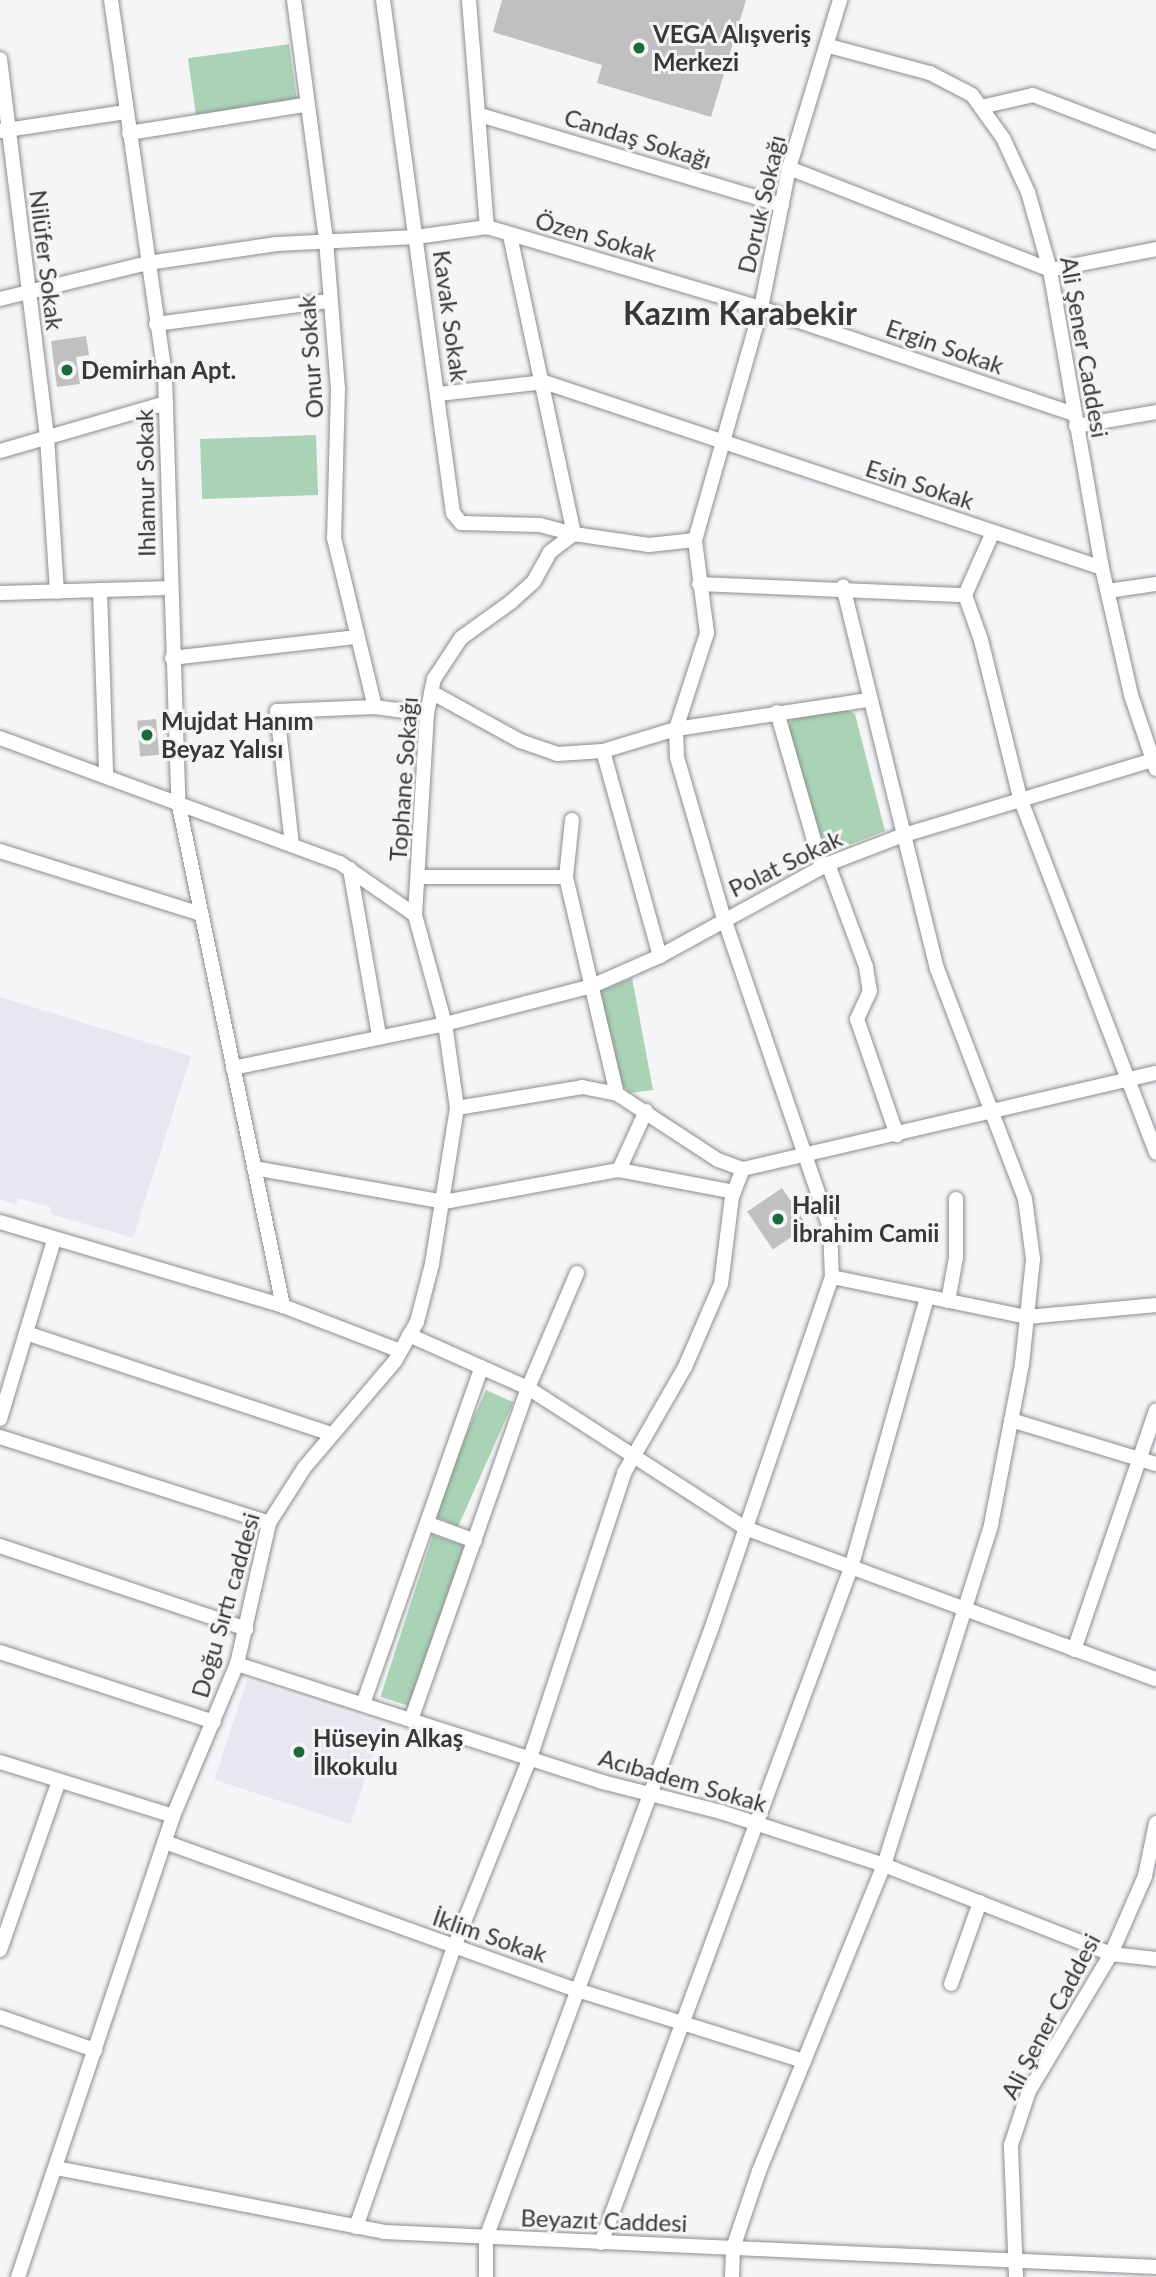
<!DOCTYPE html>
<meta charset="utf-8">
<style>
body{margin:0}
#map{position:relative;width:1156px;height:2277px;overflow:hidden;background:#f5f4f7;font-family:Lato,sans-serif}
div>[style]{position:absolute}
.built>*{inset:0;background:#e9e6f0;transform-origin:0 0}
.green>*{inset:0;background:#aad3b5;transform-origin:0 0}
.building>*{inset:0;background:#c0bfc2;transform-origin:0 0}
.roads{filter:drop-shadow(0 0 2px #8d8d90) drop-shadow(0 0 2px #8d8d90)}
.minor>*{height:14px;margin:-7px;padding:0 7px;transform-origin:7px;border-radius:7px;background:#fff}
.dots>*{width:19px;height:19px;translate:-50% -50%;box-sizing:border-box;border:4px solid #f5f4f7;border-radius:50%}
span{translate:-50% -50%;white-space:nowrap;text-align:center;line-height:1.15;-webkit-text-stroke:6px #f5f4f7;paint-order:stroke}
.poi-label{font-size:24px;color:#383839;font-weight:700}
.left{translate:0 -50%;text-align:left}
.street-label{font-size:24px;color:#383839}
.district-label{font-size:32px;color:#383839;font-weight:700}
</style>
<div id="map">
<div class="built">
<div style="clip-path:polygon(0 997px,191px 1056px,133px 1238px,51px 1214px,50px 1207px,36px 1203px,17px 1198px,17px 1205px,0 1199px)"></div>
<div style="left:247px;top:1680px;width:143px;height:105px;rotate:18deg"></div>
</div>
<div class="green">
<div style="left:289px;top:44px;width:57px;height:102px;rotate:82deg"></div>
<div style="left:316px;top:435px;width:60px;height:116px;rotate:88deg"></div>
<div style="clip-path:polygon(842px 708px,855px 714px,885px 831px,825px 854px,788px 727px,793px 719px)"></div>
<div style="clip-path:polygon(632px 978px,653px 1090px,630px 1093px,622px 1085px,600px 991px)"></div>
<div style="left:486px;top:1390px;width:30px;height:136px;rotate:24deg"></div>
<div style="left:433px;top:1535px;width:33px;height:170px;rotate:18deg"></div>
</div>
<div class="building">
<div style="clip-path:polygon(502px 0,746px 0,711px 117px,597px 83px,602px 65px,493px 32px)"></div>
<div style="clip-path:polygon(86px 336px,89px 355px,76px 357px,80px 384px,57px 387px,51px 341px)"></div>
<div style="left:156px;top:719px;width:36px;height:19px;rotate:85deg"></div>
<div style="left:782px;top:1188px;width:46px;height:42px;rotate:56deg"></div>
</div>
<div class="roads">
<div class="minor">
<div style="left:111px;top:0;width:380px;rotate:81.8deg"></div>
<div style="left:165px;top:376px;width:425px;rotate:88.2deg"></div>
<div style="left:178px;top:801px;width:516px;rotate:78.25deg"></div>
<div style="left:294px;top:0;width:242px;rotate:82.4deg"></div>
<div style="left:326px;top:240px;width:148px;rotate:85.4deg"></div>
<div style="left:338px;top:388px;width:150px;rotate:91.5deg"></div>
<div style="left:334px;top:538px;width:174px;rotate:76.4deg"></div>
<div style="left:383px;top:0;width:518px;rotate:82.23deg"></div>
<div style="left:453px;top:513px;width:13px;rotate:51deg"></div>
<div style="left:461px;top:523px;width:79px;rotate:1.5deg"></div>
<div style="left:540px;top:525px;width:35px;rotate:15deg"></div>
<div style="left:574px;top:534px;width:306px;rotate:-102.1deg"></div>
<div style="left:469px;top:0;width:228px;rotate:85.5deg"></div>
<div style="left:829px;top:46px;width:105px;rotate:15deg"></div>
<div style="left:930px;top:73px;width:47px;rotate:27.6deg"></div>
<div style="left:972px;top:95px;width:53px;rotate:54.2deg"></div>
<div style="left:1003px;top:138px;width:60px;rotate:65.2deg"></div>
<div style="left:1028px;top:192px;width:81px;rotate:74.2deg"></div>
<div style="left:1050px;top:270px;width:303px;rotate:80.1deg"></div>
<div style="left:1102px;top:568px;width:130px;rotate:77.1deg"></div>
<div style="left:1131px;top:695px;width:78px;rotate:71.3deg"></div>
<div style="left:0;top:59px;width:381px;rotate:82.9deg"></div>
<div style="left:47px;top:437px;width:155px;rotate:86.3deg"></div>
<div style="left:981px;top:107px;width:53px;rotate:-13deg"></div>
<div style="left:1033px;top:95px;width:132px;rotate:20.9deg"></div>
<div style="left:480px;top:115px;width:315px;rotate:16.6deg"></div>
<div style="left:0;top:131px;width:127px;rotate:-8.6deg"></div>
<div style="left:129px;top:133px;width:177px;rotate:-9.1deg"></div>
<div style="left:789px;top:168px;width:280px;rotate:21.3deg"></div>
<div style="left:1050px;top:270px;width:108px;rotate:-11.2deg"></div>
<div style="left:0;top:299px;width:152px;rotate:-13.7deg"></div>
<div style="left:148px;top:263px;width:130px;rotate:-8.4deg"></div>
<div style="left:277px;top:244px;width:139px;rotate:-2.9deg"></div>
<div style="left:416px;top:237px;width:72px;rotate:-8deg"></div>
<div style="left:487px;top:227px;width:286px;rotate:16.5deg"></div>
<div style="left:761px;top:308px;width:330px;rotate:18.7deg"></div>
<div style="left:156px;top:324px;width:174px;rotate:-7.6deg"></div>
<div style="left:439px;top:394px;width:106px;rotate:-6.5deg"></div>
<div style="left:544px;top:382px;width:588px;rotate:18.43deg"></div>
<div style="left:1076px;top:426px;width:81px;rotate:-9.9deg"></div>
<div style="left:0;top:451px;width:173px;rotate:-16.1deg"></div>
<div style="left:993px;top:532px;width:69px;rotate:114deg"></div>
<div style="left:965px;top:595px;width:48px;rotate:70.4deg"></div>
<div style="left:981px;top:640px;width:163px;rotate:76.1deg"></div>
<div style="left:1020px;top:798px;width:380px;rotate:69deg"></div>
<div style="left:699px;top:584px;width:266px;rotate:2.4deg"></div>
<div style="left:100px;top:590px;width:185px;rotate:88.1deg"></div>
<div style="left:1108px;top:591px;width:49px;rotate:-8.3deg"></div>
<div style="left:0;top:593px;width:171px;rotate:-1.7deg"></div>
<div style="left:172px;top:658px;width:186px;rotate:-6.5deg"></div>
<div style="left:431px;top:692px;width:102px;rotate:28.8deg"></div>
<div style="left:520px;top:741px;width:39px;rotate:19deg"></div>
<div style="left:557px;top:754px;width:46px;rotate:-3.7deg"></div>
<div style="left:603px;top:751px;width:76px;rotate:-16.8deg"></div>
<div style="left:676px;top:729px;width:193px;rotate:-8.6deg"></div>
<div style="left:777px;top:712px;width:162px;rotate:73.9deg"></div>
<div style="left:0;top:738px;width:362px;rotate:20.2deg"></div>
<div style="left:340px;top:863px;width:91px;rotate:34.7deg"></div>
<div style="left:603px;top:751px;width:213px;rotate:74.5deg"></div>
<div style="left:572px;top:820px;width:57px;rotate:96deg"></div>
<div style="left:566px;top:877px;width:223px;rotate:76.8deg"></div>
<div style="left:292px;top:845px;width:135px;rotate:-96.4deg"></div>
<div style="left:277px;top:711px;width:98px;rotate:-2.3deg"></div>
<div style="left:375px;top:707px;width:52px;rotate:7.7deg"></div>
<div style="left:0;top:851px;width:211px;rotate:17.4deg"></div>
<div style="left:828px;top:864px;width:110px;rotate:69.7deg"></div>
<div style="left:866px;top:967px;width:24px;rotate:81deg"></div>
<div style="left:870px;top:991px;width:31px;rotate:115deg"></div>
<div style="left:857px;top:1019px;width:123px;rotate:71deg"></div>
<div style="left:350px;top:869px;width:169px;rotate:80.1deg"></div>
<div style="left:418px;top:877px;width:148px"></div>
<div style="left:233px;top:1068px;width:217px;rotate:-11.7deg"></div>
<div style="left:445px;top:1024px;width:152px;rotate:-14.5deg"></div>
<div style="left:592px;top:986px;width:74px;rotate:-23.8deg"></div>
<div style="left:660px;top:956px;width:192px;rotate:-28.7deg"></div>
<div style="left:828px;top:864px;width:78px;rotate:-21deg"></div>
<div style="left:901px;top:836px;width:266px;rotate:-16.8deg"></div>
<div style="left:457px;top:1108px;width:127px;rotate:-9.5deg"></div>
<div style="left:582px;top:1087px;width:36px;rotate:11deg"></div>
<div style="left:617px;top:1094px;width:121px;rotate:33.2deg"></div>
<div style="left:718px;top:1160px;width:27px;rotate:20deg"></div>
<div style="left:743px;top:1169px;width:424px;rotate:-13.1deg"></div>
<div style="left:254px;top:1168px;width:193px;rotate:10.1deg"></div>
<div style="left:444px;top:1202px;width:178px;rotate:-10.4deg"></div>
<div style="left:619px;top:1170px;width:117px;rotate:10.8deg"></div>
<div style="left:619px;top:1170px;width:65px;rotate:-65.4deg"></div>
<div style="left:0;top:1222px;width:295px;rotate:16.5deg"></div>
<div style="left:283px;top:1306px;width:125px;rotate:21deg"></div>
<div style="left:832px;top:1277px;width:199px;rotate:11.6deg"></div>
<div style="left:1027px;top:1317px;width:130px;rotate:-5.3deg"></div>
<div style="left:948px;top:1301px;width:44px;rotate:-79.5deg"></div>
<div style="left:956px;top:1258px;width:59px;rotate:-90deg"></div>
<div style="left:26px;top:1333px;width:322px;rotate:18.3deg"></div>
<div style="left:409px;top:1335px;width:130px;rotate:24deg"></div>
<div style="left:528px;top:1388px;width:258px;rotate:32.8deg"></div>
<div style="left:745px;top:1528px;width:438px;rotate:20.2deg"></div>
<div style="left:0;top:1419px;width:187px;rotate:-73.2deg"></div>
<div style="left:1011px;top:1420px;width:152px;rotate:16.9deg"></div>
<div style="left:0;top:1437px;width:282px;rotate:17.7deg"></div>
<div style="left:429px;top:1524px;width:49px;rotate:20.3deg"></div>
<div style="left:0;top:1546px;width:260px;rotate:18.6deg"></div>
<div style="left:1074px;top:1650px;width:253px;rotate:-71.1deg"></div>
<div style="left:0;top:1652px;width:225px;rotate:18.1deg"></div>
<div style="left:237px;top:1664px;width:384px;rotate:17.9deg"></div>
<div style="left:602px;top:1782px;width:123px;rotate:14.1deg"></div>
<div style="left:721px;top:1812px;width:171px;rotate:18deg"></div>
<div style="left:884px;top:1865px;width:244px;rotate:21.4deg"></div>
<div style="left:1111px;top:1954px;width:45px;rotate:6.3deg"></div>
<div style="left:363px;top:1704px;width:357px;rotate:-70.6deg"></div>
<div style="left:411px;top:1720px;width:352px;rotate:-70.6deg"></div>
<div style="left:528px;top:1388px;width:125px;rotate:-66.9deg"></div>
<div style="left:0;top:1762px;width:181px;rotate:17.3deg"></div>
<div style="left:165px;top:1842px;width:438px;rotate:19.8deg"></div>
<div style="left:577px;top:1990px;width:238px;rotate:17.4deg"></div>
<div style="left:0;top:1950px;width:179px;rotate:-70.8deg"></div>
<div style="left:951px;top:1984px;width:87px;rotate:-70.5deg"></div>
<div style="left:0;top:2017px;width:101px;rotate:19.2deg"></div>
<div style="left:56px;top:2168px;width:334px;rotate:11deg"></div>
<div style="left:384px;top:2232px;width:773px;rotate:2.6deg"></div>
<div style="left:356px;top:2227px;width:297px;rotate:-70.7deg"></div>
<div style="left:454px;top:1947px;width:204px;rotate:-68.1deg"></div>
<div style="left:530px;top:1758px;width:300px;rotate:-71.7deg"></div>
<div style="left:624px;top:1473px;width:122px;rotate:-60.1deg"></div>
<div style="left:685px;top:1367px;width:90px;rotate:-66.6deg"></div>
<div style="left:721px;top:1284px;width:88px;rotate:-82.8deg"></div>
<div style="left:732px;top:1197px;width:30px;rotate:-69deg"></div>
<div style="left:601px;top:2243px;width:720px;rotate:-69.68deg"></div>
<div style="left:851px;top:1568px;width:281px;rotate:-74.3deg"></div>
<div style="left:18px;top:2277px;width:486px;rotate:-71.4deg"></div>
<div style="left:173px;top:1816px;width:165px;rotate:-67.2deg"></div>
<div style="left:237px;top:1664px;width:145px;rotate:-77.2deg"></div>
<div style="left:269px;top:1523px;width:65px;rotate:-57.5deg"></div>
<div style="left:304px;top:1468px;width:140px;rotate:-49.6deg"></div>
<div style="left:395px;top:1361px;width:45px;rotate:-60.6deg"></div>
<div style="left:417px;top:1322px;width:60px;rotate:-75.5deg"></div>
<div style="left:432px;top:1264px;width:158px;rotate:-80.9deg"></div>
<div style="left:457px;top:1108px;width:85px;rotate:-98.1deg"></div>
<div style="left:445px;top:1024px;width:113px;rotate:-105.4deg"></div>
<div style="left:415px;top:915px;width:201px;rotate:-86.6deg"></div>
<div style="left:427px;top:714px;width:36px;rotate:-79deg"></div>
<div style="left:434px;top:679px;width:49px;rotate:-56.6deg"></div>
<div style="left:461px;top:638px;width:62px;rotate:-35.8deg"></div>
<div style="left:511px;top:602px;width:31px;rotate:-42deg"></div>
<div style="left:534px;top:581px;width:33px;rotate:-61deg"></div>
<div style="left:550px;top:552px;width:30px;rotate:-37deg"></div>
<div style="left:574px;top:534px;width:76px;rotate:8.3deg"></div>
<div style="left:649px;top:545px;width:46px;rotate:-6.2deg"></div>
<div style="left:486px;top:2277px;width:39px;rotate:-90deg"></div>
<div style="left:486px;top:2238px;width:651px;rotate:-69.7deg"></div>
<div style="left:712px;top:1627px;width:370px;rotate:-71.1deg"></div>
<div style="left:832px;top:1277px;width:49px;rotate:-92.3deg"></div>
<div style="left:830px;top:1228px;width:327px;rotate:-108.9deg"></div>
<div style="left:724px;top:919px;width:169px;rotate:-106.2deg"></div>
<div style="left:677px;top:757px;width:28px;rotate:-92deg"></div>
<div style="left:676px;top:729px;width:101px;rotate:-72.1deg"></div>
<div style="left:707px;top:633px;width:94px;rotate:-97.4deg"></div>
<div style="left:695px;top:540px;width:241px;rotate:-74.1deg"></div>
<div style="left:761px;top:308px;width:143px;rotate:-78.7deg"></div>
<div style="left:789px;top:168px;width:176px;rotate:-73.1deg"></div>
<div style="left:732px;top:2277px;width:29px;rotate:-88deg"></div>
<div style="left:733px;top:2248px;width:81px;rotate:-71.3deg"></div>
<div style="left:759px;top:2171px;width:331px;rotate:-67.8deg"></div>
<div style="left:884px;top:1865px;width:356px;rotate:-72.5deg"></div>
<div style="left:991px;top:1525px;width:164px;rotate:-79.1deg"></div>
<div style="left:1022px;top:1364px;width:106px;rotate:-84deg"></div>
<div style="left:1033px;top:1259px;width:61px;rotate:-97.6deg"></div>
<div style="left:1025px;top:1199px;width:246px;rotate:-110.9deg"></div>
<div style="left:937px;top:969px;width:394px;rotate:-103.8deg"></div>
<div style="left:1016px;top:2277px;width:132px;rotate:-92.2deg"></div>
<div style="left:1011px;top:2145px;width:57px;rotate:-71.6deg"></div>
<div style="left:1029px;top:2091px;width:160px;rotate:-59.1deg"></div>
<div style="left:1111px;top:1954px;width:85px;rotate:-66.4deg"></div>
<div style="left:1145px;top:1876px;width:54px;rotate:-78.3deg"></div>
</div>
</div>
<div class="dots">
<div style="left:639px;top:48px;background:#1a6b3b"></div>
<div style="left:67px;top:370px;background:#1a6b3b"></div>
<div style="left:147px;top:735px;background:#1a6b3b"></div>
<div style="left:778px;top:1219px;background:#1a6b3b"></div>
<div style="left:299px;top:1752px;background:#1a6b3b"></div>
</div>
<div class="poi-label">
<span class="left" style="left:653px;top:48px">VEGA Alışveriş<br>Merkezi</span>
<span class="left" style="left:81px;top:370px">Demirhan Apt.</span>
<span class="left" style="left:161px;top:735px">Mujdat Hanım<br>Beyaz Yalısı</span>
<span class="left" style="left:792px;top:1219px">Halil<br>İbrahim Camii</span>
<span class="left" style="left:313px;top:1752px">Hüseyin Alkaş<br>İlkokulu</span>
</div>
<div class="street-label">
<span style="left:638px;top:138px;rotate:17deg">Candaş Sokağı</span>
<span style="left:761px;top:204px;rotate:-77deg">Doruk Sokağı</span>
<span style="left:596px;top:236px;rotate:16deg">Özen Sokak</span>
<span style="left:47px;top:260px;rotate:83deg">Nilüfer Sokak</span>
<span style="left:451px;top:316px;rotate:82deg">Kavak Sokak</span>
<span style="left:945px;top:346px;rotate:19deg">Ergin Sokak</span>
<span style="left:1085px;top:347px;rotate:80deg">Ali Şener Caddesi</span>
<span style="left:310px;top:357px;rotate:-94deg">Onur Sokak</span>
<span style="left:145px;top:483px;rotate:-91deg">Ihlamur Sokak</span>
<span style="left:920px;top:484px;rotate:18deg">Esin Sokak</span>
<span style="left:403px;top:779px;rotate:-86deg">Tophane Sokağı</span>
<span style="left:785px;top:863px;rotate:-26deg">Polat Sokak</span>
<span style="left:225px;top:1605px;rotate:-74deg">Doğu Sırtı caddesi</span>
<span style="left:683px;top:1780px;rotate:16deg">Acıbadem Sokak</span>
<span style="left:490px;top:1935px;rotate:19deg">İklim Sokak</span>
<span style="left:1050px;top:2016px;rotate:-62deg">Ali Şener Caddesi</span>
<span style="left:604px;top:2220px;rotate:2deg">Beyazıt Caddesi</span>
</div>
<div class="district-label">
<span style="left:740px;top:313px">Kazım Karabekir</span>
</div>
</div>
